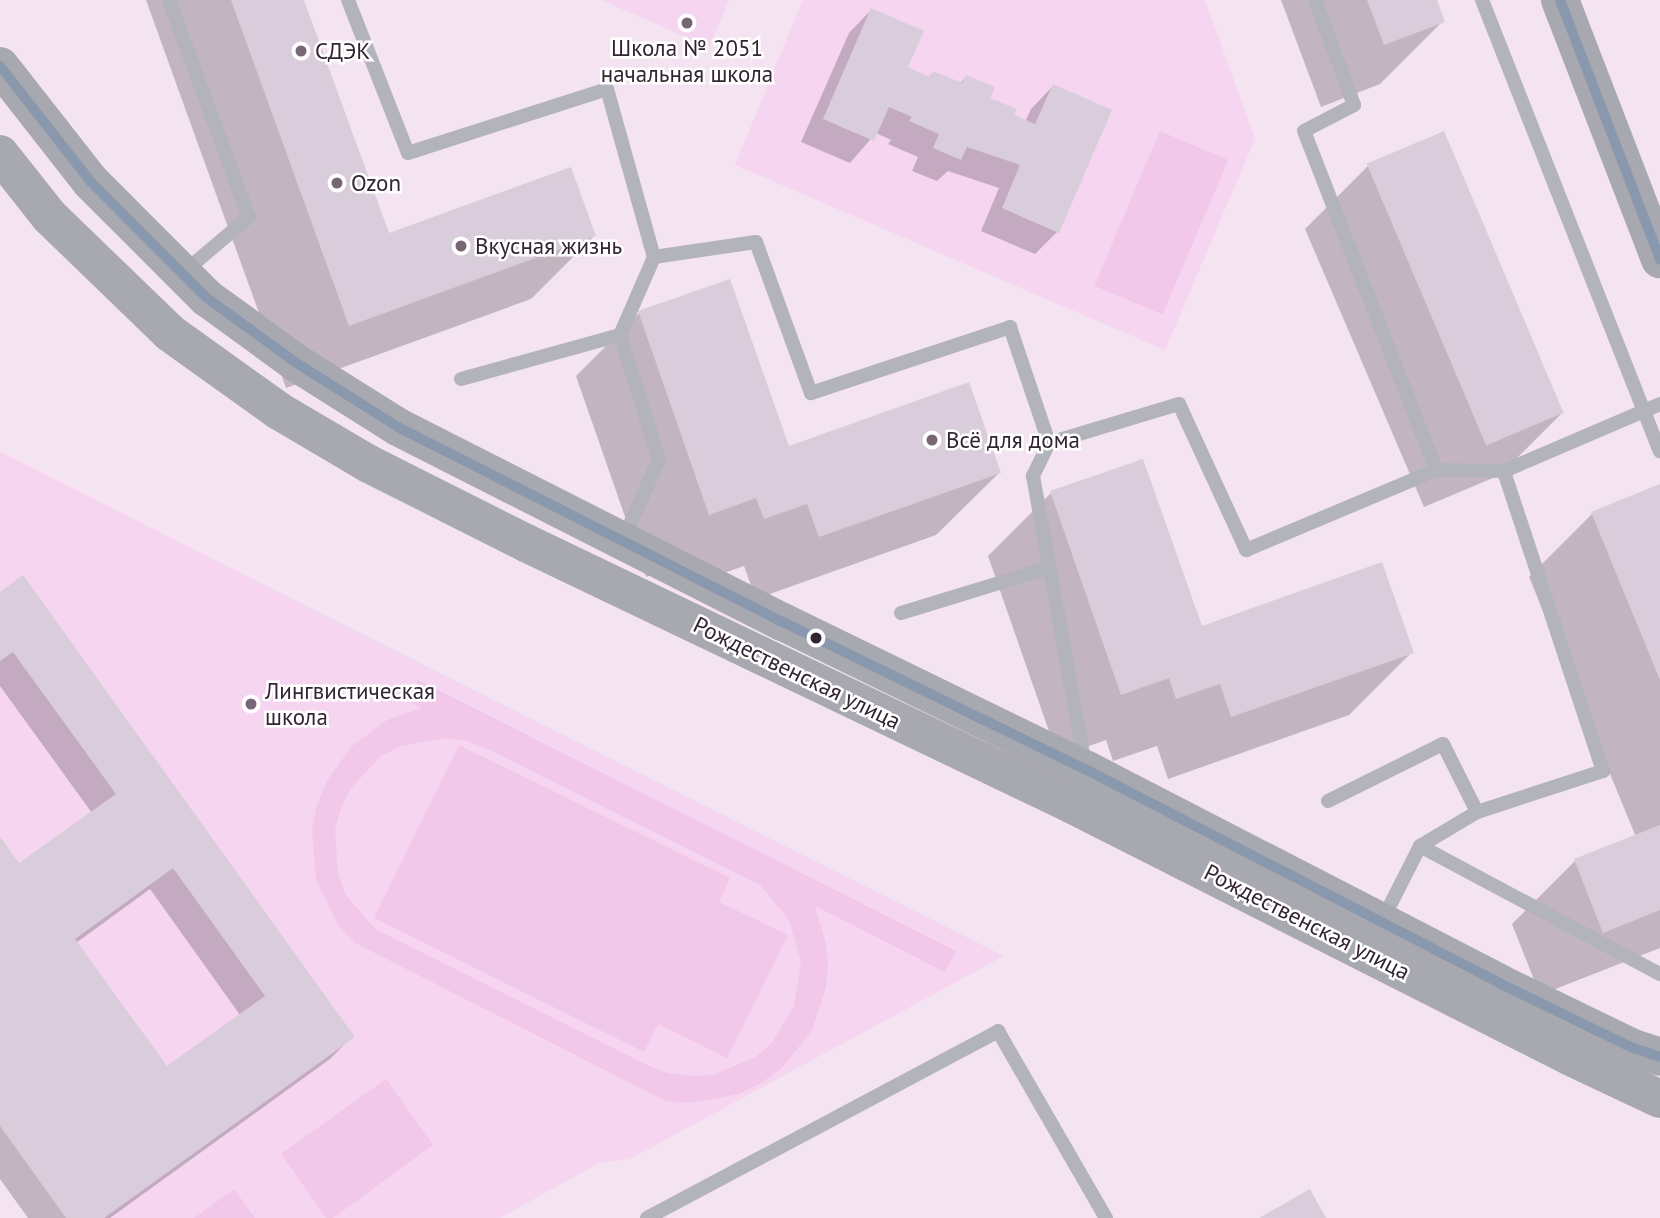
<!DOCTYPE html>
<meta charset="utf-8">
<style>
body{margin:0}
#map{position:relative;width:1660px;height:1218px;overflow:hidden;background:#f4e3f1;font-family:"PT Sans",sans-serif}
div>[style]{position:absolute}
.built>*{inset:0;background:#f6d5f0}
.green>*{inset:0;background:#f1c8ea;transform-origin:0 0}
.shadow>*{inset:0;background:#0003}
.building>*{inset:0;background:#d9cddb;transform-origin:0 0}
.lane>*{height:14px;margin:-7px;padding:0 7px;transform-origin:7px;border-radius:7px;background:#b3b3bb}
.secondary>*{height:38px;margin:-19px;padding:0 19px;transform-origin:19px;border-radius:19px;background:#a8a8b1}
.bus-1>*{height:10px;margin:-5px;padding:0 5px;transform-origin:5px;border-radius:5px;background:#8998ad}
.dots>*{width:19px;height:19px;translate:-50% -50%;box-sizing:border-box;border:4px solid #fff;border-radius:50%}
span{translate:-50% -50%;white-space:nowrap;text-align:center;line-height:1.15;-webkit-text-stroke:5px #fff;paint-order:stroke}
.poi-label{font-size:23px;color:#332431}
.left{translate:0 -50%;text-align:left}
.street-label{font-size:23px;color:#332431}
</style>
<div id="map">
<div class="built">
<div style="clip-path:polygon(601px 0,729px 0,709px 47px)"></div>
<div style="clip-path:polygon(803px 0,1205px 0,1255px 139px,1165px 350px,735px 165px)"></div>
<div style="clip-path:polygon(0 452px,1004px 956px,630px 1159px,599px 1163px,500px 1218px,66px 1218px,0 1126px)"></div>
</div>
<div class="green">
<div style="left:1160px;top:131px;width:74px;height:168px;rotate:23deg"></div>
<div style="clip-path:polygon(evenodd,418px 680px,956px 951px,945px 972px,815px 906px,826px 943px,828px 965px,826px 987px,812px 1030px,782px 1068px,761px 1083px,739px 1094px,691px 1103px,666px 1101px,355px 943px,338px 925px,316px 880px,312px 830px,317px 805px,326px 782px,352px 746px,387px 720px,422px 708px,408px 700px,418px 680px,445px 738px,467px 741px,488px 749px,760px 885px,789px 920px,801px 962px,794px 1006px,771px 1044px,754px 1058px,712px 1075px,690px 1076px,668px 1073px,647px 1065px,375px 929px,346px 895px,338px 874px,335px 829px,341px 808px,351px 788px,381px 756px,401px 746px,445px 738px)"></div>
<div style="clip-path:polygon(459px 745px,730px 878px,719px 902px,788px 935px,727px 1058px,658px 1024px,644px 1052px,374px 918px)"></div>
<div style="clip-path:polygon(386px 1079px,433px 1145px,333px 1218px,326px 1218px,281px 1154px)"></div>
<div style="clip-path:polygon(234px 1189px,255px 1218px,194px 1218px)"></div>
</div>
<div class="shadow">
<div style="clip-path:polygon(146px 0,302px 0,388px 235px,594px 236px,531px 299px,286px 388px)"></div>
<div style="clip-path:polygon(1281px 0,1435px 0,1443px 21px,1380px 84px,1321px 107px)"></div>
<div style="clip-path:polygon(871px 10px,906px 68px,928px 78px,933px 73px,959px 84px,966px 77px,988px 99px,1025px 122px,1031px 109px,1053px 86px,1057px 232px,1035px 254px,981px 231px,999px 188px,948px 171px,937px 181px,912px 171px,918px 157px,888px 144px,891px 140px,876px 133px,850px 163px,801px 142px,849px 33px)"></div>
<div style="clip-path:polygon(1368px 166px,1563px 412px,1500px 475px,1424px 507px,1305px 229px)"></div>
<div style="clip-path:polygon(729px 281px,788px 448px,999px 473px,936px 535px,756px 599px,744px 566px,701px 581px,693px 560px,646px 577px,576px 376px,639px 313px)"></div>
<div style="clip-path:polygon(1660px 486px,1660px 948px,1540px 995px,1512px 924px,1575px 861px,1636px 837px,1529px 577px,1592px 514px)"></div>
<div style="clip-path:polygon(1051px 493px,1201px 628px,1412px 652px,1349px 715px,1168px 779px,1157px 746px,1113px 761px,1106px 740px,1058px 757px,988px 556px)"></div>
<div style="clip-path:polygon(evenodd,0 594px,352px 1037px,330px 1059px,110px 1218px,28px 1218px,0 1179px,0 839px,19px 866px,92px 813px,0 686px,0 594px,150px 889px,240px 1015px,166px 1069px,76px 943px,150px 889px)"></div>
</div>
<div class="building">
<div style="clip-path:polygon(231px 0,304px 0,389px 233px,571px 167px,596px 236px,349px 326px)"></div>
<div style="clip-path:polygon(1367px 0,1437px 0,1445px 22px,1384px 45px)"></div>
<div style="clip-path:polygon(871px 8px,924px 31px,908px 67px,930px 77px,933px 71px,962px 83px,966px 75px,995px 87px,990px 98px,1017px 109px,1014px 115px,1035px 124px,1053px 84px,1112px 110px,1059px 233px,1002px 208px,1020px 165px,967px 147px,961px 160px,933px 148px,939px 134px,909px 121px,912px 117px,889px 107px,874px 141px,823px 119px)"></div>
<div style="left:1444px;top:131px;width:306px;height:84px;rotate:67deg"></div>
<div style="clip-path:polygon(730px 279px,789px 446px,969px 382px,1001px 473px,819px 537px,807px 504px,764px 519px,756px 498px,709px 515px,638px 311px)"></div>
<div style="clip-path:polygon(1143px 459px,1202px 626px,1382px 562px,1414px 653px,1231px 717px,1220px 684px,1176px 699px,1169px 678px,1121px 695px,1050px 491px)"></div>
<div style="clip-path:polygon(1660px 484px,1660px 680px,1591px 512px)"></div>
<div style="clip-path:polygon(evenodd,23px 575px,355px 1037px,104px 1218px,66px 1218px,0 1126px,0 836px,19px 863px,116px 794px,13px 652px,0 661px,0 592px,23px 575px,173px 868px,265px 996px,167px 1066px,75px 939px,173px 868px)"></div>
<div style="clip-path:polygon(1660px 825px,1660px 910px,1603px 933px,1574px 859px)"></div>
<div style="clip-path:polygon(1310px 1189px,1326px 1218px,1259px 1218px)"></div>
</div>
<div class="lane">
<div style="left:169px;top:0;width:231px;rotate:69.8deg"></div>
<div style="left:249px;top:217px;width:85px;rotate:139.8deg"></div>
<div style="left:348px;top:0;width:164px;rotate:68.6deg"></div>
<div style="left:408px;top:153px;width:209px;rotate:-17.8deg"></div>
<div style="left:607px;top:89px;width:174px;rotate:74.4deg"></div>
<div style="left:654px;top:257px;width:103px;rotate:-8.4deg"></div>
<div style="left:756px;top:242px;width:161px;rotate:70deg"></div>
<div style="left:811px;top:393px;width:210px;rotate:-18.3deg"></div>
<div style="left:1010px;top:327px;width:122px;rotate:71.4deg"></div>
<div style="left:1049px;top:443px;width:136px;rotate:-16.7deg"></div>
<div style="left:1179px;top:404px;width:161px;rotate:65.3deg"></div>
<div style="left:1246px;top:550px;width:206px;rotate:-22.8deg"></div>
<div style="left:1315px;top:0;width:112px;rotate:69.6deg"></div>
<div style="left:1354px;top:105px;width:56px;rotate:152.5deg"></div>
<div style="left:1304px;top:131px;width:364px;rotate:68.7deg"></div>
<div style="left:1436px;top:470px;width:68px;rotate:0.8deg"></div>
<div style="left:1482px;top:0;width:485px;rotate:68.5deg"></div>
<div style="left:461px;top:379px;width:165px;rotate:-15.5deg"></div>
<div style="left:1049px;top:443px;width:37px;rotate:116deg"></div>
<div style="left:1033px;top:476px;width:293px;rotate:79.8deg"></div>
<div style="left:623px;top:540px;width:89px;rotate:-66deg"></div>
<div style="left:659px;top:459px;width:130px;rotate:-107.5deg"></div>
<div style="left:620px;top:335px;width:85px;rotate:-66.4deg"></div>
<div style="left:901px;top:613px;width:154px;rotate:-17deg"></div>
<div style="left:1328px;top:801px;width:128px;rotate:-26.4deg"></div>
<div style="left:1443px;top:744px;width:76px;rotate:63.4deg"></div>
<div style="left:1477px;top:812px;width:133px;rotate:-18deg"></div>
<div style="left:1603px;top:771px;width:316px;rotate:-108.3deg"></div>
<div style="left:1504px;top:471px;width:170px;rotate:-23.2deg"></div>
<div style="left:1420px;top:846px;width:66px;rotate:-30.8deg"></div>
<div style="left:1382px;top:921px;width:84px;rotate:-63.1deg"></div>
<div style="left:1420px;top:846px;width:272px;rotate:28.1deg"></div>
<div style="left:647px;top:1218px;width:398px;rotate:-28deg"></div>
<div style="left:998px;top:1031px;width:216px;rotate:60deg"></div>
</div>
<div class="secondary">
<div style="left:1560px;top:0;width:278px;rotate:68.9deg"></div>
<div style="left:0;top:66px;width:147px;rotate:51.9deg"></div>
<div style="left:91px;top:182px;width:164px;rotate:45deg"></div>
<div style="left:207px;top:298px;width:112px;rotate:36deg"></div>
<div style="left:298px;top:364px;width:118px;rotate:32.2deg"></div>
<div style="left:398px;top:427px;width:432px;rotate:26.9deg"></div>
<div style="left:783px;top:622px;width:336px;rotate:26deg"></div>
<div style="left:1085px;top:769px;width:468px;rotate:27.3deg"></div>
<div style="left:1501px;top:984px;width:147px;rotate:25.9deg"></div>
<div style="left:1633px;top:1048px;width:28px;rotate:18deg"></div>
<div style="left:0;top:154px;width:80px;rotate:51.6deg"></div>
<div style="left:50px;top:217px;width:167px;rotate:44deg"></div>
<div style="left:170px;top:333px;width:134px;rotate:35.6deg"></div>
<div style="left:279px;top:411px;width:104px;rotate:30.5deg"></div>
<div style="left:369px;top:464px;width:176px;rotate:26.7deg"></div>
<div style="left:526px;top:543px;width:604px;rotate:25.59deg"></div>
<div style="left:1071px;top:804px;width:560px;rotate:26.84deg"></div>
<div style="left:1571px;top:1057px;width:98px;rotate:25.3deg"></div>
</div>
<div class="bus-1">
<div style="left:1560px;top:0;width:278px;rotate:68.9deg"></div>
<div style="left:0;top:66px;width:147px;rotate:51.9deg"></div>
<div style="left:91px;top:182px;width:164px;rotate:45deg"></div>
<div style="left:207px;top:298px;width:112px;rotate:36deg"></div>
<div style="left:298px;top:364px;width:118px;rotate:32.2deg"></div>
<div style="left:398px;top:427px;width:432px;rotate:26.9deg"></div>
<div style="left:783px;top:622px;width:336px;rotate:26deg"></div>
<div style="left:1085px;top:769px;width:468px;rotate:27.3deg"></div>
<div style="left:1501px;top:984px;width:147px;rotate:25.9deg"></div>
<div style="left:1633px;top:1048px;width:28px;rotate:18deg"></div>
</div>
<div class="dots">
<div style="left:687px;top:23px;background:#776774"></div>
<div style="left:301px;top:51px;background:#776774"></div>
<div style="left:337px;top:183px;background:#776774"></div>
<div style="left:461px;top:246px;background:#776774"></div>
<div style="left:932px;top:440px;background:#776774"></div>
<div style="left:816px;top:638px;background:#332431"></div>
<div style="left:251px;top:704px;background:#776774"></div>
</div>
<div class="poi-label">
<span style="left:687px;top:61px">Школа № 2051<br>начальная школа</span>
<span class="left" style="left:315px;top:51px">СДЭК</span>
<span class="left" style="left:351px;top:183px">Ozon</span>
<span class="left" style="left:475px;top:246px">Вкусная жизнь</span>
<span class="left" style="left:946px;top:440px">Всё для дома</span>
<span class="left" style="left:265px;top:704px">Лингвистическая<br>школа</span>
</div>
<div class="street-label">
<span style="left:797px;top:673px;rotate:26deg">Рождественская улица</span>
<span style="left:1307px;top:922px;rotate:27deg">Рождественская улица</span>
</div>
</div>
